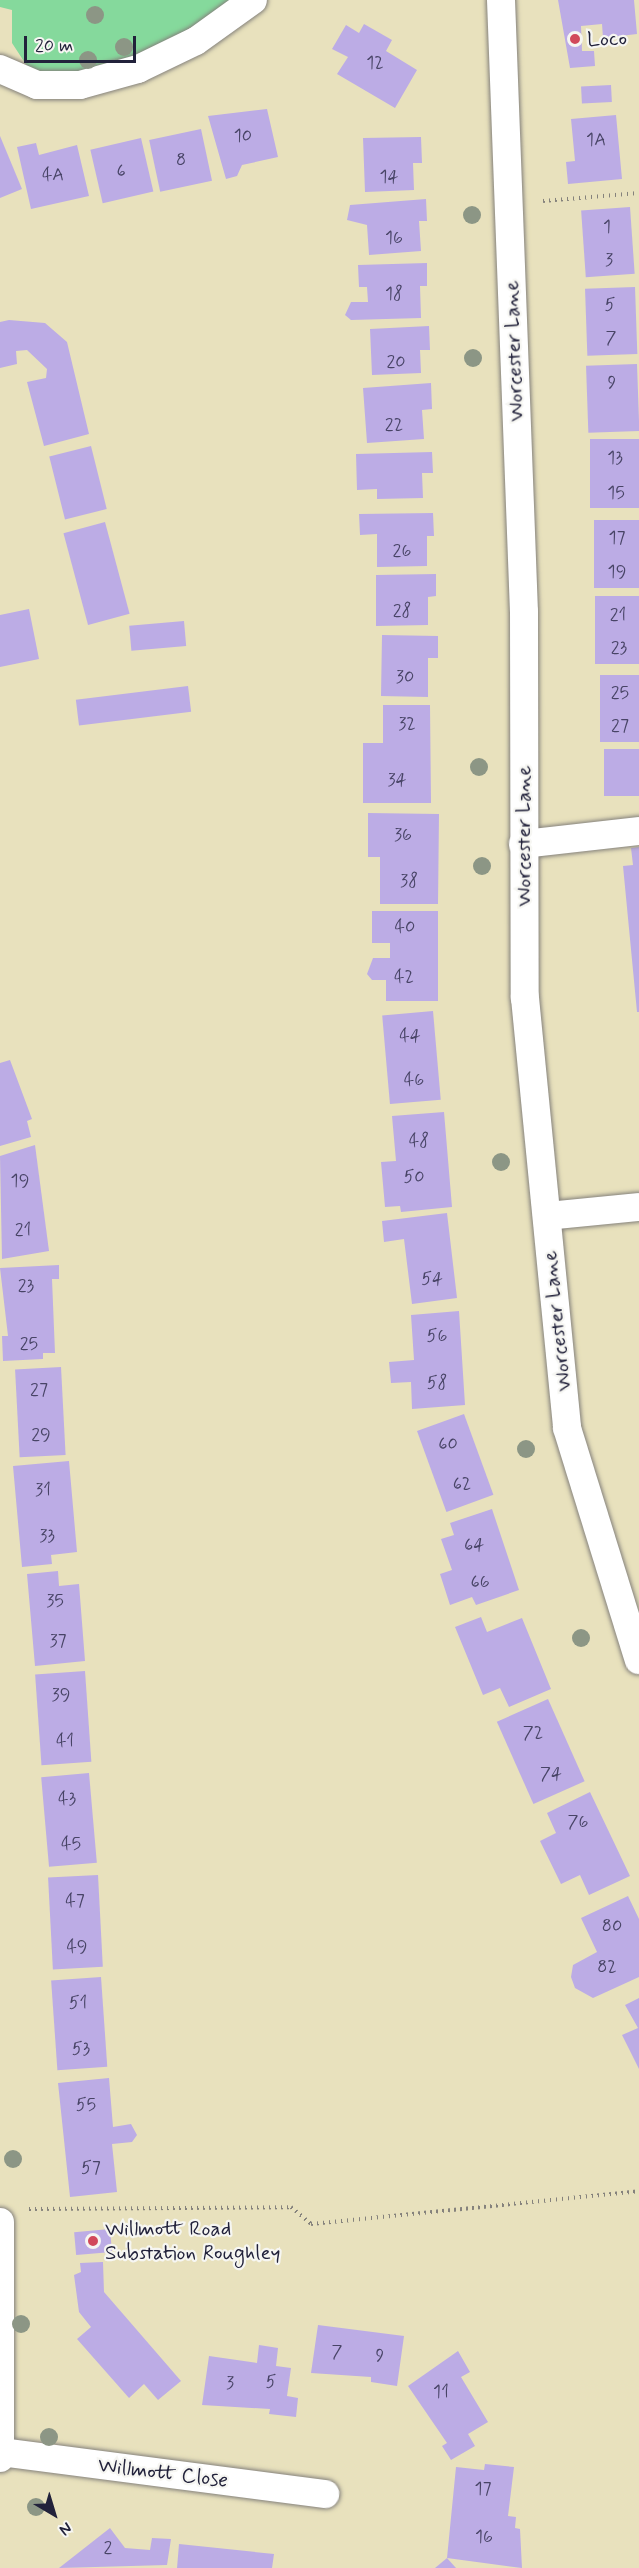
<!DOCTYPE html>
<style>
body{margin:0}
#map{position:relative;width:639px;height:2568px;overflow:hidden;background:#e8e1bd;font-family:Mynerve,sans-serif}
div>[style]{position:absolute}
.green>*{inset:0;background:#85d99c}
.building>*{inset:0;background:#bcace5;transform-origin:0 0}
.path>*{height:4px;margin-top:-2px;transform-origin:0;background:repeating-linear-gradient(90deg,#85827c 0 1.5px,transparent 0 6px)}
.roads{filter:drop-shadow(0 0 2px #85827c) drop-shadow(0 0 2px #85827c)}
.minor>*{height:28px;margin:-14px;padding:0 14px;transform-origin:14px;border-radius:14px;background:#fff}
.trees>*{width:18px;height:18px;margin:-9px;border-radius:50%;background:#8c9685}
.dots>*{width:16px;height:16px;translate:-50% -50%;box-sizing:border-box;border:3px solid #f6f6f2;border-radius:50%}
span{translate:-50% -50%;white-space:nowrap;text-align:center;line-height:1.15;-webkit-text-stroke:4.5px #f6f6f2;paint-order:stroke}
.number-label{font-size:18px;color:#484466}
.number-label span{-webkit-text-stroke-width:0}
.poi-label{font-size:21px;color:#22223b}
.left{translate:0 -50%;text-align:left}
.street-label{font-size:21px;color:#22223b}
.north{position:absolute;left:24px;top:2484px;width:60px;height:60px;-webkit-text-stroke:4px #f6f6f2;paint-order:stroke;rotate:142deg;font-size:16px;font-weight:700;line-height:24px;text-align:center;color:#22223b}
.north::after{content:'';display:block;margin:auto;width:21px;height:27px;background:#22223b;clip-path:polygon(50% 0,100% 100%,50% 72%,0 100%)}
.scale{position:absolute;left:24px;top:36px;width:112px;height:27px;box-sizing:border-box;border:3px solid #22223b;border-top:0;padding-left:8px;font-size:18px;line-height:21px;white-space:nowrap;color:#22223b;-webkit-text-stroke:4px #f6f6f2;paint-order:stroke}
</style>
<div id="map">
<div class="green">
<div style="clip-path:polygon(0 0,237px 0,184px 36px,77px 79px,29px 69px,12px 43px,12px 10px,0 7px)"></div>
</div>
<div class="building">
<div style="clip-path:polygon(558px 0,634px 0,637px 34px,603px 38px,602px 24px,581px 26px,582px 51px,594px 51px,595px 66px,570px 68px)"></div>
<div style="clip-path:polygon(364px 24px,392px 40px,386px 51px,417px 70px,395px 108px,337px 74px,348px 57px,332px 49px,346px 25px,359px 33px)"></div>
<div style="left:611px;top:85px;width:17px;height:30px;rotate:87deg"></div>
<div style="clip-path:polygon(267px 109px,278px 157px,242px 165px,237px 176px,226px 179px,208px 116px)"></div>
<div style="clip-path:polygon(616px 115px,622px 179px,568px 184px,566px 162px,575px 161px,571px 119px)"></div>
<div style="left:201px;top:129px;width:53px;height:53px;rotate:78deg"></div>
<div style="clip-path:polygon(0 136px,22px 189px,0 198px)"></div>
<div style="clip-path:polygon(421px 137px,422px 163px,413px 163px,414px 190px,365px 192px,363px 138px)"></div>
<div style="left:141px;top:138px;width:55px;height:52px;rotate:77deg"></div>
<div style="clip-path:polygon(36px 143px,39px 155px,77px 145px,89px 196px,31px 209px,17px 147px)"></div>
<div style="clip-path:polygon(426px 199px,427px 221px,419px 221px,421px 251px,369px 255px,367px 225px,347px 220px,350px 205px)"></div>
<div style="left:630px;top:207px;width:67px;height:49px;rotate:86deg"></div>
<div style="clip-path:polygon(427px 263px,427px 286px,420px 286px,421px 318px,351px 320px,345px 315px,351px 302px,368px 302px,367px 287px,359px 287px,358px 265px)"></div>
<div style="left:635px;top:287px;width:67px;height:50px;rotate:88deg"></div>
<div style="clip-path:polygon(9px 320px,45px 323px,67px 342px,89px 434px,44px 446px,27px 382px,46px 378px,47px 369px,27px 350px,16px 351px,17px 364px,0 368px,0 322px)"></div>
<div style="clip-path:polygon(429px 326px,430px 350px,420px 350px,421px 373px,372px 375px,370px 329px)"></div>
<div style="left:637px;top:364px;width:67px;height:51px;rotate:88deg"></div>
<div style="clip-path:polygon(431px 383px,432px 409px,422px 410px,424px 439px,367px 443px,363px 388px)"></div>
<div style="left:639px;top:439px;width:69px;height:49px;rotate:90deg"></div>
<div style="left:91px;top:446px;width:65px;height:43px;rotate:76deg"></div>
<div style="clip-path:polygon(432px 452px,433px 473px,422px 473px,423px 498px,377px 499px,377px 489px,357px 490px,356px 454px)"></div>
<div style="clip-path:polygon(433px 513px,434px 536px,427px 536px,427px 566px,377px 567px,377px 534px,360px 535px,359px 514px)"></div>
<div style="left:639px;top:520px;width:68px;height:45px;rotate:90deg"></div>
<div style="left:105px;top:522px;width:95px;height:43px;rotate:75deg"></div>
<div style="clip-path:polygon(436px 574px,436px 596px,428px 597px,428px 625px,376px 626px,376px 575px)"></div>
<div style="left:639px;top:596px;width:68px;height:44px;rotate:90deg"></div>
<div style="clip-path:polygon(29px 609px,39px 659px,0 667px,0 615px)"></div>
<div style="left:184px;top:621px;width:25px;height:55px;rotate:85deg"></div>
<div style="clip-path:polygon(382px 635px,438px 636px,438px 658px,428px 658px,428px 697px,381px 696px)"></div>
<div style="left:639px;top:675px;width:67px;height:39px;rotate:90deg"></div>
<div style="left:188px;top:686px;width:26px;height:113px;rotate:83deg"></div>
<div style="clip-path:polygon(383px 705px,430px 705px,431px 803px,363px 803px,363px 743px,383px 743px)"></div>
<div style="left:639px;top:749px;width:47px;height:35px;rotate:90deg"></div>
<div style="clip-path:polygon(368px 813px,439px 814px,438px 904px,380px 904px,380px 857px,368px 857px)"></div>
<div style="clip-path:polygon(639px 847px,639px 1012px,637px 1012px,623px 866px,633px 865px,631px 848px)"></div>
<div style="clip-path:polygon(372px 911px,438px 911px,438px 1001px,386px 1001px,386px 980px,372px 980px,367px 974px,373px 958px,390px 958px,390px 943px,372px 943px)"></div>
<div style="left:433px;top:1011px;width:89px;height:51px;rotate:85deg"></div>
<div style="clip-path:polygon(10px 1060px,32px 1119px,27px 1121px,31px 1137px,0 1146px,0 1063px)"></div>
<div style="clip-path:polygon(444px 1112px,452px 1207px,401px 1212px,400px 1206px,385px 1207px,381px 1162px,396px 1161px,392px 1116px)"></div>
<div style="clip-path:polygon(35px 1145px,49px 1251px,2px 1259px,0 1156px)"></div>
<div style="clip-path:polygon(447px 1213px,457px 1298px,412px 1304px,404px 1239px,384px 1242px,382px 1221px)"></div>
<div style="clip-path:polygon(59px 1265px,59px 1279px,52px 1279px,55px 1353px,43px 1353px,43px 1359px,3px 1361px,2px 1336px,8px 1336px,0 1268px)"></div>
<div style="clip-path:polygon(459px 1311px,465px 1405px,412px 1409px,411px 1382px,391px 1383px,389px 1362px,414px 1360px,411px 1315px)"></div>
<div style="left:61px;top:1367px;width:88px;height:46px;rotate:87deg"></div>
<div style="left:464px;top:1414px;width:86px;height:50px;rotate:70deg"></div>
<div style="clip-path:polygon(69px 1461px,77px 1552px,51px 1555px,52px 1564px,22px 1567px,13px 1466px)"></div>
<div style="clip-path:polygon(492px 1509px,519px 1590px,476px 1605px,472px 1597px,450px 1605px,440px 1574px,452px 1570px,441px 1539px,454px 1535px,450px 1523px)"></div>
<div style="clip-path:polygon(58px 1571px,59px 1586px,79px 1584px,85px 1661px,35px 1666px,27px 1574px)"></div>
<div style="clip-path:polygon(481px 1617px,487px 1632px,522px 1618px,551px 1689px,509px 1707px,500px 1688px,483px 1695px,455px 1627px)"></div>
<div style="left:85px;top:1671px;width:91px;height:50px;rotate:86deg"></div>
<div style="left:548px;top:1699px;width:90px;height:56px;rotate:66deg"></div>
<div style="left:89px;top:1773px;width:90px;height:48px;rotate:85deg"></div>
<div style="clip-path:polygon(590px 1792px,630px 1876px,589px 1895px,580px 1875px,561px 1884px,540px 1841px,556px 1833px,547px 1813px)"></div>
<div style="left:98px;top:1875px;width:92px;height:50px;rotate:87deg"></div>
<div style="clip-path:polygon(628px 1896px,639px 1919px,639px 1977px,593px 1998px,575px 1988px,571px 1977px,573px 1965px,597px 1952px,581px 1918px)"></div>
<div style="left:101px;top:1977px;width:90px;height:50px;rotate:86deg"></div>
<div style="clip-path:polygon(639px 1998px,639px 2069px,622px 2035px,638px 2028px,625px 2005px)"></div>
<div style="clip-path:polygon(109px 2078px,113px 2127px,131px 2124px,137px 2135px,132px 2142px,112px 2144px,117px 2192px,70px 2197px,58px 2083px)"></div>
<div style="left:110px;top:2229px;width:23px;height:36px;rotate:85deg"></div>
<div style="clip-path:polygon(103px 2262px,104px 2292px,181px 2381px,158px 2400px,144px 2384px,129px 2398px,77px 2339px,91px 2327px,79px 2312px,74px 2275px,81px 2272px,80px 2263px)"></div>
<div style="clip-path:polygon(318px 2325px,404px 2336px,397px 2386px,371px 2382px,371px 2377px,311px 2373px)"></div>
<div style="clip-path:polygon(259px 2345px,278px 2348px,276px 2366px,291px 2368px,287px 2396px,298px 2398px,296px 2417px,269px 2414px,270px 2409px,202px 2405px,209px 2356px,257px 2363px)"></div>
<div style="clip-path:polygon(458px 2351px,470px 2372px,461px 2377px,488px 2422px,468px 2434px,475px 2446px,451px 2460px,442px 2446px,447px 2443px,408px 2386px)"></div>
<div style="clip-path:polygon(485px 2464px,514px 2467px,508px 2516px,516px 2517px,515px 2528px,520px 2529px,522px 2568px,447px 2558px,456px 2467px,484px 2470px)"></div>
<div style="clip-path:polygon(110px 2528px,125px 2548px,150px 2550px,152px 2538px,171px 2539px,167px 2565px,59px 2568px)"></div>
<div style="clip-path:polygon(179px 2544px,274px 2554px,272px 2568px,177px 2568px)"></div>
<div style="clip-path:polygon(447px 2558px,456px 2568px,435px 2568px)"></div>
</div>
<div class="path">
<div style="left:543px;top:201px;width:96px;rotate:-4.8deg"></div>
<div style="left:29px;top:2209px;width:262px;rotate:-0.4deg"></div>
<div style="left:291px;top:2207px;width:26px;rotate:40deg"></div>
<div style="left:311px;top:2224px;width:330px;rotate:-5.7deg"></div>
</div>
<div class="roads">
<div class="minor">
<div style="left:501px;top:0;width:612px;rotate:87.85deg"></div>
<div style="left:524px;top:612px;width:386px;rotate:89.9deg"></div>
<div style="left:525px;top:998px;width:432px;rotate:84.4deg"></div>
<div style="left:567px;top:1428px;width:243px;rotate:72.8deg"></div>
<div style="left:0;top:69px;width:40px;rotate:23.4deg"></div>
<div style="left:37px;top:85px;width:43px"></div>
<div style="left:80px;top:85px;width:60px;rotate:-15.4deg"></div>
<div style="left:138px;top:69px;width:64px;rotate:-25.8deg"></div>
<div style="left:196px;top:41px;width:70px;rotate:-35.7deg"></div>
<div style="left:523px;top:844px;width:117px;rotate:-6.4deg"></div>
<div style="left:547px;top:1216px;width:92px;rotate:-5.6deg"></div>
<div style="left:0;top:2222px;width:236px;rotate:90deg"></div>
<div style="left:1px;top:2452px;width:327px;rotate:7.4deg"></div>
</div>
</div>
<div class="trees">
<div style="left:95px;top:15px"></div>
<div style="left:124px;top:47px"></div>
<div style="left:88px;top:60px"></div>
<div style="left:472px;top:215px"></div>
<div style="left:473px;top:358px"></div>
<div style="left:479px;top:767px"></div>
<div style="left:482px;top:866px"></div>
<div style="left:501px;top:1162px"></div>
<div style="left:526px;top:1449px"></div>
<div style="left:581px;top:1638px"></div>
<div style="left:13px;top:2159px"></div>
<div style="left:21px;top:2324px"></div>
<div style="left:49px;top:2437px"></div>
<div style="left:36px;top:2507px"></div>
</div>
<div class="dots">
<div style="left:575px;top:39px;background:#d1495b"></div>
<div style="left:93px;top:2241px;background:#d1495b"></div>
</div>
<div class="number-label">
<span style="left:375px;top:63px">12</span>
<span style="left:243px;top:136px">10</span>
<span style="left:596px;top:140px">1A</span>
<span style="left:181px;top:160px">8</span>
<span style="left:121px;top:171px">6</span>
<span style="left:53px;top:175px">4A</span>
<span style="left:389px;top:177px">14</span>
<span style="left:607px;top:227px">1</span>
<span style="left:394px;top:238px">16</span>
<span style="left:609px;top:260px">3</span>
<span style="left:394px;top:294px">18</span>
<span style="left:610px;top:305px">5</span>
<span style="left:611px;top:338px">7</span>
<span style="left:396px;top:362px">20</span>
<span style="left:612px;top:383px">9</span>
<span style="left:394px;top:425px">22</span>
<span style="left:615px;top:458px">13</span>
<span style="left:616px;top:493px">15</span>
<span style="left:617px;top:538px">17</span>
<span style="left:402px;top:551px">26</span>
<span style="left:617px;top:572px">19</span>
<span style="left:402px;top:611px">28</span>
<span style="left:618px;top:615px">21</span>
<span style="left:619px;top:648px">23</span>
<span style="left:405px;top:677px">30</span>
<span style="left:620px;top:693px">25</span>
<span style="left:407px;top:724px">32</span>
<span style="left:620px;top:726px">27</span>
<span style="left:397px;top:780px">34</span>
<span style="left:403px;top:835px">36</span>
<span style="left:409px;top:881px">38</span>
<span style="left:405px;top:927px">40</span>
<span style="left:404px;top:977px">42</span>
<span style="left:410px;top:1036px">44</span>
<span style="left:414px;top:1080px">46</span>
<span style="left:419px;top:1141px">48</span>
<span style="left:414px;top:1177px">50</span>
<span style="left:20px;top:1181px">19</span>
<span style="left:23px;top:1230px">21</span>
<span style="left:432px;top:1279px">54</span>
<span style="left:26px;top:1286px">23</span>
<span style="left:437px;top:1336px">56</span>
<span style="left:29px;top:1344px">25</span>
<span style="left:437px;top:1383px">58</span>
<span style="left:39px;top:1390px">27</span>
<span style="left:41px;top:1435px">29</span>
<span style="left:448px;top:1444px">60</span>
<span style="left:462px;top:1484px">62</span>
<span style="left:43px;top:1490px">31</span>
<span style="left:47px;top:1536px">33</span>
<span style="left:474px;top:1545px">64</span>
<span style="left:480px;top:1582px">66</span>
<span style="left:55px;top:1601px">35</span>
<span style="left:58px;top:1641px">37</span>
<span style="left:61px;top:1695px">39</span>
<span style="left:533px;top:1733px">72</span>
<span style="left:65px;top:1741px">41</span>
<span style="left:551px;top:1774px">74</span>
<span style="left:67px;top:1799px">43</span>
<span style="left:578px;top:1822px">76</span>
<span style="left:71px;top:1844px">45</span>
<span style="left:75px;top:1901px">47</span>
<span style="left:612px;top:1926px">80</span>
<span style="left:77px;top:1947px">49</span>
<span style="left:607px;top:1967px">82</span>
<span style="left:78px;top:2003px">51</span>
<span style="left:81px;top:2049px">53</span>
<span style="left:86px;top:2105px">55</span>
<span style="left:91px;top:2168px">57</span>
<span style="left:337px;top:2352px">7</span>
<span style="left:380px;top:2356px">9</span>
<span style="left:271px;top:2382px">5</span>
<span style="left:230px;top:2383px">3</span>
<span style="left:441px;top:2392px">11</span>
<span style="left:483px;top:2489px">17</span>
<span style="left:484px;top:2537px">16</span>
<span style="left:108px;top:2548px">2</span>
</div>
<div class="poi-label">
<span class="left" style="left:587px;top:39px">Loco</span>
<span class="left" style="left:105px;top:2241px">Willmott Road<br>Substation Roughley</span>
</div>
<div class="street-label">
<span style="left:514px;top:351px;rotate:-92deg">Worcester Lane</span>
<span style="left:524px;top:836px;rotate:-90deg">Worcester Lane</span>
<span style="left:557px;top:1321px;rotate:-96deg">Worcester Lane</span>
<span style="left:163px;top:2473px;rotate:7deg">Willmott Close</span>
</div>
<div class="north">N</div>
<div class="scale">20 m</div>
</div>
